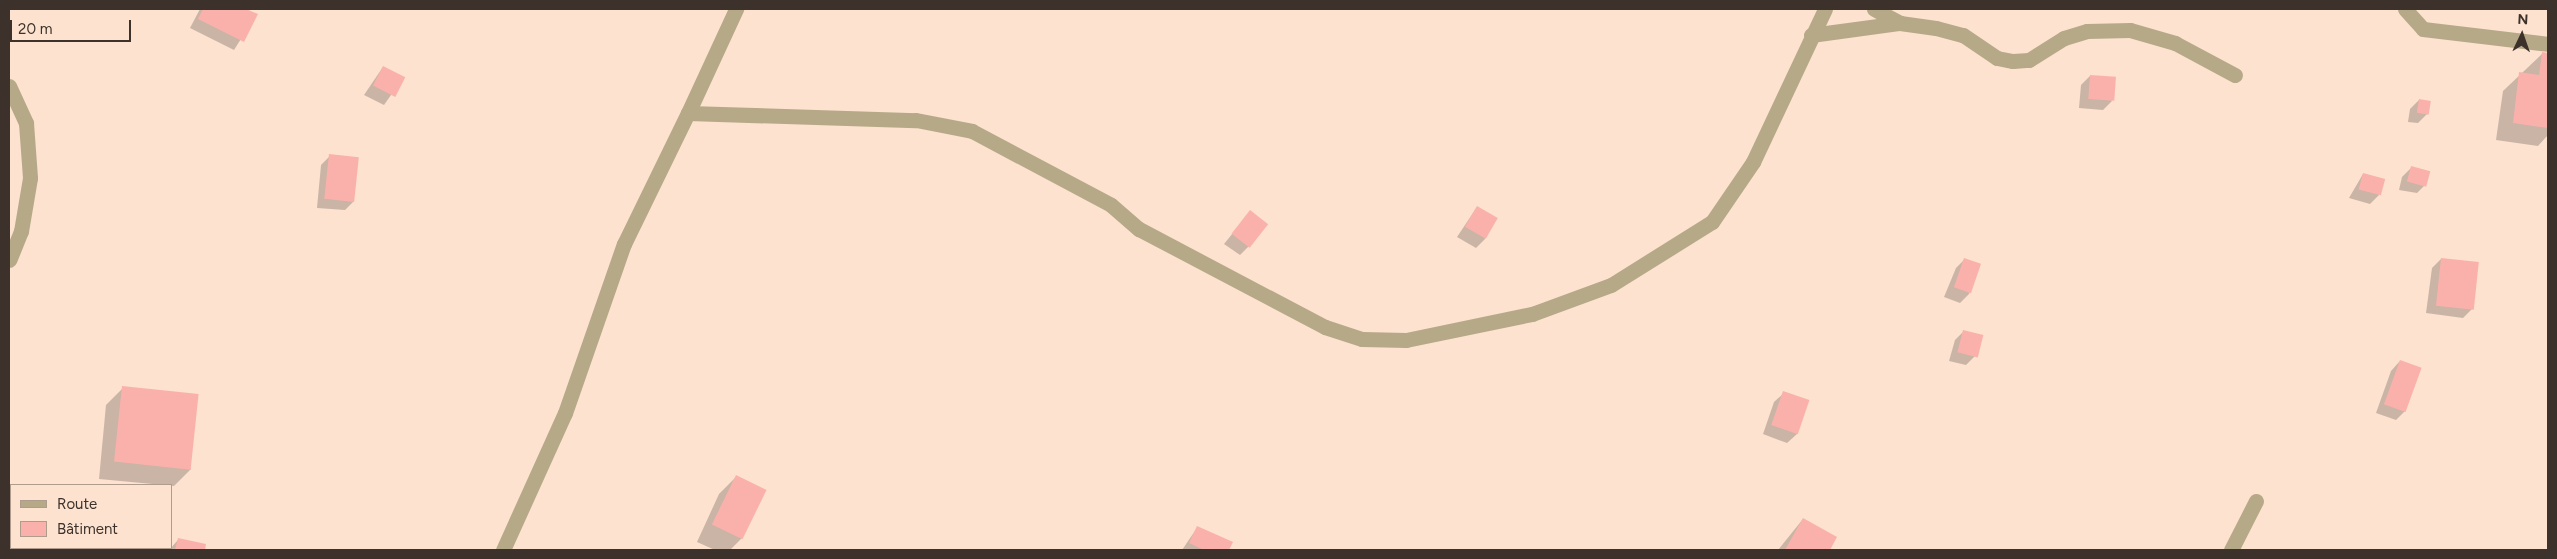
<!DOCTYPE html>
<meta charset="utf-8">
<style>
body{margin:0}
#map{position:relative;width:2557px;height:559px;overflow:hidden;background:#fce2cf;font-family:Figtree,sans-serif}
div>[style]{position:absolute}
.shadow>*{inset:0;background:#0003}
.building>*{inset:0;background:#fbb1ab;transform-origin:0 0}
.minor>*{height:15px;margin:-7.5px;padding:0 7.5px;transform-origin:7.5px;border-radius:7.5px;background:#b6a987}
span{translate:-50% -50%;white-space:nowrap;text-align:center;line-height:1.15;-webkit-text-stroke:4px #fce2cf;paint-order:stroke}
.frame{position:absolute;inset:0;border:10px solid #3c322b;pointer-events:none}
.legend{position:absolute;left:10px;top:484px;width:162px;height:65px;box-sizing:border-box;background:#fce2cf;border:1px solid #af9c8d;margin:0;padding:6px 9px;list-style:none;font-size:15px;color:#3c322b}
.legend li{display:flex;align-items:center;gap:10px;height:25px}
.legend b{width:25px;border:1px solid #af9c8d}
.north{position:absolute;left:2497px;top:10px;width:50px;height:50px;-webkit-text-stroke:4px #fce2cf;paint-order:stroke;rotate:3deg;font-size:14px;font-weight:700;line-height:20px;text-align:center;color:#3c322b}
.north::after{content:'';display:block;margin:auto;width:18px;height:22px;background:#3c322b;clip-path:polygon(50% 0,100% 100%,50% 72%,0 100%)}
.scale{position:absolute;left:10px;top:20px;width:121px;height:22px;box-sizing:border-box;border:2px solid #3c322b;border-top:0;padding-left:6px;font-size:15px;line-height:18px;white-space:nowrap;color:#3c322b;-webkit-text-stroke:4px #fce2cf;paint-order:stroke}
</style>
<div id="map">
<div class="shadow">
<div style="clip-path:polygon(200px 9px,243px 9px,256px 15px,234px 50px,190px 28px)"></div>
<div style="clip-path:polygon(2543px 53px,2548px 54px,2548px 135px,2538px 146px,2496px 140px,2503px 91px)"></div>
<div style="clip-path:polygon(383px 67px,403px 78px,384px 105px,364px 95px)"></div>
<div style="clip-path:polygon(2090px 76px,2112px 101px,2103px 110px,2079px 108px,2081px 85px)"></div>
<div style="clip-path:polygon(2419px 100px,2428px 113px,2418px 123px,2408px 122px,2410px 109px)"></div>
<div style="clip-path:polygon(330px 156px,354px 201px,345px 210px,317px 208px,321px 165px)"></div>
<div style="clip-path:polygon(2411px 168px,2426px 184px,2417px 193px,2399px 190px,2402px 177px)"></div>
<div style="clip-path:polygon(2363px 174px,2379px 195px,2370px 204px,2349px 198px)"></div>
<div style="clip-path:polygon(1477px 207px,1485px 239px,1476px 248px,1457px 237px)"></div>
<div style="clip-path:polygon(1250px 212px,1249px 246px,1240px 255px,1224px 244px)"></div>
<div style="clip-path:polygon(1965px 259px,1980px 265px,1969px 294px,1960px 303px,1944px 297px,1956px 268px)"></div>
<div style="clip-path:polygon(2441px 259px,2472px 309px,2463px 318px,2426px 313px,2432px 268px)"></div>
<div style="clip-path:polygon(1964px 331px,1975px 356px,1966px 365px,1949px 361px,1955px 340px)"></div>
<div style="clip-path:polygon(2400px 361px,2405px 411px,2396px 420px,2376px 413px,2391px 371px)"></div>
<div style="clip-path:polygon(123px 388px,191px 469px,174px 486px,99px 479px,106px 405px)"></div>
<div style="clip-path:polygon(1784px 393px,1808px 401px,1797px 434px,1787px 443px,1763px 434px,1774px 402px)"></div>
<div style="clip-path:polygon(736px 477px,742px 538px,730px 550px,715px 550px,697px 542px,719px 494px)"></div>
<div style="clip-path:polygon(1803px 519px,1836px 537px,1829px 550px,1778px 550px)"></div>
<div style="clip-path:polygon(1197px 528px,1231px 543px,1228px 550px,1182px 550px)"></div>
<div style="clip-path:polygon(178px 540px,204px 545px,203px 550px,169px 550px)"></div>
</div>
<div class="building">
<div style="clip-path:polygon(203px 9px,246px 9px,258px 14px,244px 42px,198px 19px)"></div>
<div style="clip-path:polygon(2542px 52px,2548px 53px,2548px 128px,2513px 123px,2519px 72px,2539px 75px)"></div>
<div style="left:383px;top:66px;width:25px;height:22px;rotate:27deg"></div>
<div style="left:2090px;top:75px;width:26px;height:24px;rotate:4deg"></div>
<div style="left:2419px;top:99px;width:12px;height:14px;rotate:9deg"></div>
<div style="left:329px;top:154px;width:30px;height:45px;rotate:6deg"></div>
<div style="left:2411px;top:166px;width:20px;height:16px;rotate:15deg"></div>
<div style="left:2363px;top:173px;width:23px;height:17px;rotate:15deg"></div>
<div style="left:1477px;top:206px;width:24px;height:24px;rotate:30deg"></div>
<div style="left:1250px;top:210px;width:23px;height:30px;rotate:38deg"></div>
<div style="left:1964px;top:258px;width:18px;height:31px;rotate:19deg"></div>
<div style="left:2441px;top:258px;width:38px;height:48px;rotate:6deg"></div>
<div style="left:1963px;top:330px;width:21px;height:23px;rotate:14deg"></div>
<div style="left:2400px;top:360px;width:23px;height:47px;rotate:20deg"></div>
<div style="left:122px;top:386px;width:77px;height:76px;rotate:6deg"></div>
<div style="left:1783px;top:391px;width:28px;height:36px;rotate:19deg"></div>
<div style="left:736px;top:475px;width:34px;height:55px;rotate:26deg"></div>
<div style="clip-path:polygon(1803px 518px,1837px 537px,1830px 550px,1785px 550px)"></div>
<div style="clip-path:polygon(1197px 526px,1233px 542px,1229px 550px,1204px 550px,1189px 543px)"></div>
<div style="clip-path:polygon(178px 538px,206px 544px,205px 550px,175px 550px)"></div>
</div>
<div class="minor">
<div style="left:1874px;top:9px;width:30px;rotate:28deg"></div>
<div style="left:2405px;top:9px;width:27px;rotate:48deg"></div>
<div style="left:2423px;top:29px;width:126px;rotate:6.8deg"></div>
<div style="left:1811px;top:35px;width:90px;rotate:-7.7deg"></div>
<div style="left:1900px;top:23px;width:36px;rotate:8deg"></div>
<div style="left:1936px;top:28px;width:28px;rotate:15deg"></div>
<div style="left:1963px;top:35px;width:41px;rotate:34.1deg"></div>
<div style="left:1997px;top:58px;width:16px;rotate:11deg"></div>
<div style="left:2013px;top:61px;width:16px;rotate:-4deg"></div>
<div style="left:2029px;top:60px;width:41px;rotate:-32.2deg"></div>
<div style="left:2064px;top:38px;width:24px;rotate:-17deg"></div>
<div style="left:2087px;top:31px;width:43px;rotate:-1.3deg"></div>
<div style="left:2130px;top:30px;width:47px;rotate:16.1deg"></div>
<div style="left:2175px;top:43px;width:68px;rotate:28.1deg"></div>
<div style="left:9px;top:86px;width:41px;rotate:65.3deg"></div>
<div style="left:26px;top:123px;width:55px;rotate:85.8deg"></div>
<div style="left:30px;top:178px;width:54px;rotate:99.6deg"></div>
<div style="left:21px;top:231px;width:31px;rotate:112deg"></div>
<div style="left:688px;top:113px;width:115px;rotate:-65.2deg"></div>
<div style="left:503px;top:550px;width:150px;rotate:-65.7deg"></div>
<div style="left:565px;top:413px;width:179px;rotate:-70.8deg"></div>
<div style="left:624px;top:244px;width:146px;rotate:-64deg"></div>
<div style="left:688px;top:113px;width:228px;rotate:1.8deg"></div>
<div style="left:916px;top:120px;width:57px;rotate:11.1deg"></div>
<div style="left:972px;top:131px;width:157px;rotate:28deg"></div>
<div style="left:1111px;top:205px;width:37px;rotate:41deg"></div>
<div style="left:1139px;top:229px;width:210px;rotate:27.8deg"></div>
<div style="left:1325px;top:327px;width:39px;rotate:18deg"></div>
<div style="left:1362px;top:339px;width:44px;rotate:1.3deg"></div>
<div style="left:1406px;top:340px;width:129px;rotate:-11.7deg"></div>
<div style="left:1532px;top:314px;width:84px;rotate:-20.2deg"></div>
<div style="left:1611px;top:285px;width:119px;rotate:-32deg"></div>
<div style="left:1712px;top:222px;width:73px;rotate:-55.7deg"></div>
<div style="left:1753px;top:162px;width:169px;rotate:-64.8deg"></div>
<div style="left:2231px;top:550px;width:55px;rotate:-63deg"></div>
</div>
<div class="frame"></div>
<ul class="legend">
<li><b style="height:6px;background:#b6a987"></b>Route</li>
<li><b style="height:14px;background:#fbb1ab"></b>Bâtiment</li>
</ul>
<div class="north">N</div>
<div class="scale">20 m</div>
</div>
